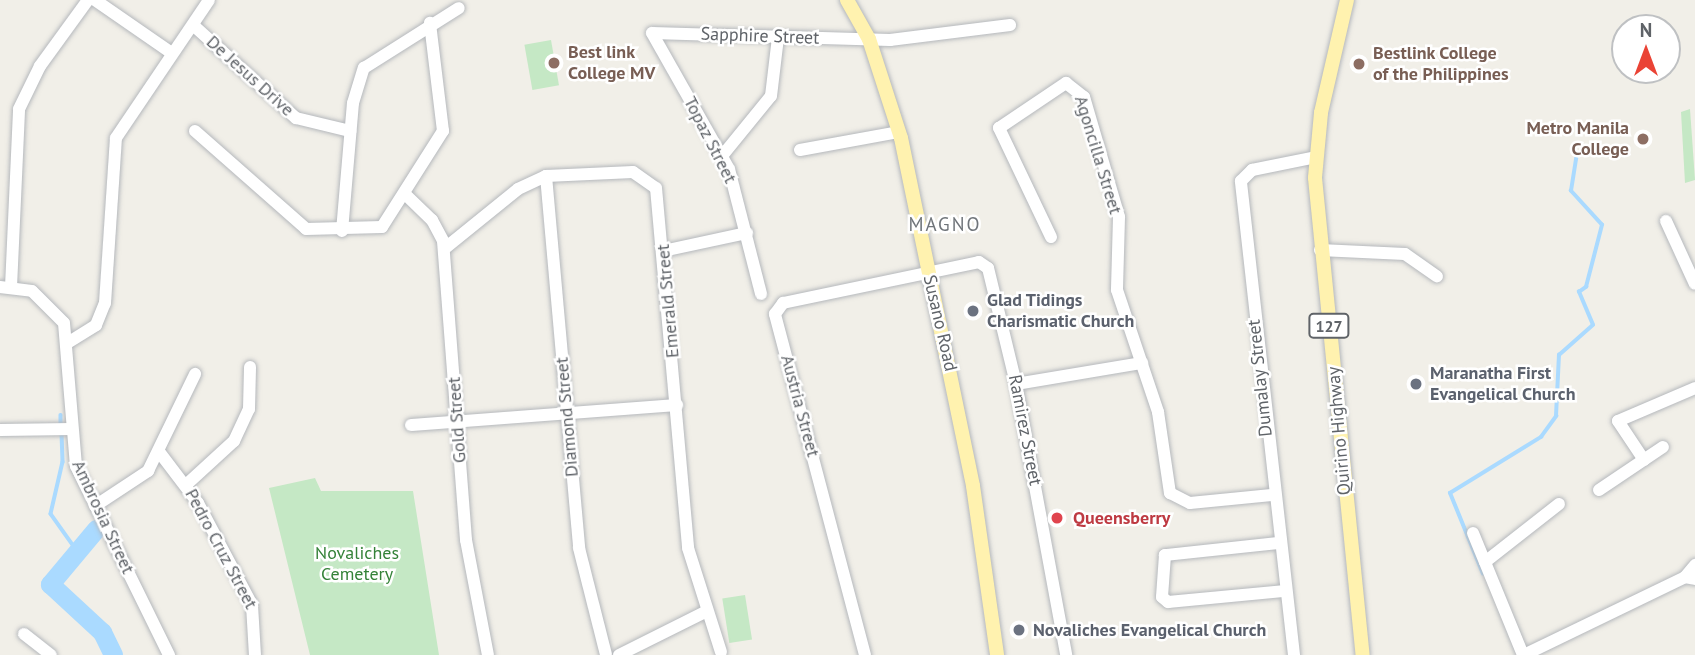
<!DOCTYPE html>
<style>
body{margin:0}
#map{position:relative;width:1695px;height:655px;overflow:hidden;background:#f1efe8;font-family:"PT Sans",sans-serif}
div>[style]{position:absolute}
.green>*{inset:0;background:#c5e8c5;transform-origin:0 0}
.stream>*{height:3.5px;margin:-1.75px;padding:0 1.75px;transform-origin:1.75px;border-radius:1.75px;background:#aadaff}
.river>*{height:19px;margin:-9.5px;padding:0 9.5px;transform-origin:9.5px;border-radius:9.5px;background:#aadaff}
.roads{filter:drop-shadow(0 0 2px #b5b8bc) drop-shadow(0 0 2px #b5b8bc)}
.minor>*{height:12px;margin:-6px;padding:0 6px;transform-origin:6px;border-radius:6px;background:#fff}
.major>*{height:14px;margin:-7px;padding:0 7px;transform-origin:7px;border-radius:7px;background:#fff2af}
.dots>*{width:19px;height:19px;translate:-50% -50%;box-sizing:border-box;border:4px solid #fff;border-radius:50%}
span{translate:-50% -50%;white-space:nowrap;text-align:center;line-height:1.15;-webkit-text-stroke:5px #fff;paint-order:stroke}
.shield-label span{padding:2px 5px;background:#fff;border:2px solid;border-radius:5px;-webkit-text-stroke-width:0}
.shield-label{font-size:16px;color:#5f6368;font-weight:700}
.street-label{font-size:18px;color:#5f6368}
.education-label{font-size:18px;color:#785e54;font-weight:700}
.left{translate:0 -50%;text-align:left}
.right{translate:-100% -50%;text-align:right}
.worship-label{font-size:18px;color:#5b616d;font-weight:700}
.health-label{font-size:18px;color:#be3a42;font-weight:700}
.park-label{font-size:18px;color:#348238}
.neighbourhood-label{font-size:19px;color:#70757a;letter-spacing:2px}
.north{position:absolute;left:1611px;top:14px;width:70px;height:70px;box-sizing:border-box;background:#fff;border:2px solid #bfc1c3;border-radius:50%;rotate:0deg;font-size:19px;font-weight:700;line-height:28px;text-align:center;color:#5f6368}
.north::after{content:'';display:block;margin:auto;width:24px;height:32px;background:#ea4335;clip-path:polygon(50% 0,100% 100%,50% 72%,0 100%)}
</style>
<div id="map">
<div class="green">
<div style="left:551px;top:40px;width:46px;height:27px;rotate:80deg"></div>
<div style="clip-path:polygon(1690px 109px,1695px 180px,1685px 183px,1681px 112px)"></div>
<div style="clip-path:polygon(315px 478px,321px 491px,413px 491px,439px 655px,310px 655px,269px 488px)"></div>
<div style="left:745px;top:595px;width:45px;height:23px;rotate:81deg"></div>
</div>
<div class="stream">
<div style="left:61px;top:415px;width:10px;rotate:90deg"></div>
<div style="left:62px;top:433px;width:29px;rotate:88deg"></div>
<div style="left:63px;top:462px;width:53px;rotate:103deg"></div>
<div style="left:51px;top:514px;width:47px;rotate:54.6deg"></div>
<div style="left:1483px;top:574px;width:87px;rotate:-112.2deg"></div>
<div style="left:1450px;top:493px;width:107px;rotate:-31.6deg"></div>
<div style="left:1541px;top:437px;width:26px;rotate:-54deg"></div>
<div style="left:1556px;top:416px;width:61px;rotate:-87.2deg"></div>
<div style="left:1559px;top:355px;width:45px;rotate:-41.4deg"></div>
<div style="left:1593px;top:325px;width:36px;rotate:-113deg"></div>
<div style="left:1579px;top:292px;width:9px;rotate:-36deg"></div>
<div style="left:1586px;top:287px;width:64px;rotate:-75.5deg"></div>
<div style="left:1602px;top:225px;width:46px;rotate:-132.4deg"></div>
<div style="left:1571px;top:191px;width:33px;rotate:-81deg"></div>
</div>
<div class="river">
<div style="left:96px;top:529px;width:72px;rotate:129.9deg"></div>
<div style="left:50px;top:584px;width:71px;rotate:42.7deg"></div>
<div style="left:102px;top:632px;width:25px;rotate:64deg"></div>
</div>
<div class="roads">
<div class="minor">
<div style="left:95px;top:0;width:91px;rotate:34.7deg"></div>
<div style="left:193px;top:25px;width:139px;rotate:42.1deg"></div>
<div style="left:296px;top:118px;width:56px;rotate:13.5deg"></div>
<div style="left:652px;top:33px;width:238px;rotate:1.7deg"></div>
<div style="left:890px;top:40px;width:121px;rotate:-7.1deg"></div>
<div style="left:652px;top:33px;width:156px;rotate:60.5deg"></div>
<div style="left:729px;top:169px;width:129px;rotate:75.6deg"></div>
<div style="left:195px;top:131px;width:148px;rotate:41.4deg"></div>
<div style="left:306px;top:229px;width:76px;rotate:-1.5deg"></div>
<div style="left:382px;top:227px;width:114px;rotate:-57.6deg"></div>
<div style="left:443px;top:131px;width:109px;rotate:-96.9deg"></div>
<div style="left:800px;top:150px;width:101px;rotate:-10.3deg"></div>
<div style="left:722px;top:156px;width:77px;rotate:-50.8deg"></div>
<div style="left:771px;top:96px;width:59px;rotate:-83.2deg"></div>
<div style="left:546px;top:176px;width:373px;rotate:84.9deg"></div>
<div style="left:579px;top:548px;width:110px;rotate:75.8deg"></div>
<div style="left:407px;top:196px;width:35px;rotate:44deg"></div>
<div style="left:432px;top:220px;width:24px;rotate:62deg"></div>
<div style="left:443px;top:241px;width:300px;rotate:85.6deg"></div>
<div style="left:466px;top:540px;width:117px;rotate:79.2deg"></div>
<div style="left:1666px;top:221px;width:69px;rotate:65.3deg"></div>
<div style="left:342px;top:231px;width:128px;rotate:-85.1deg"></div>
<div style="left:353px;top:103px;width:37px;rotate:-73deg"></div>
<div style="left:364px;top:68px;width:112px;rotate:-32.3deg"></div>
<div style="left:1051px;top:237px;width:121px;rotate:-115.5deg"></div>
<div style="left:999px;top:128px;width:81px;rotate:-33.9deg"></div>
<div style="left:1066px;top:83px;width:23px;rotate:38deg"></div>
<div style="left:1084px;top:97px;width:125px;rotate:73.7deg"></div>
<div style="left:1119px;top:217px;width:73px;rotate:91.6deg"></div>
<div style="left:1117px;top:290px;width:129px;rotate:71.4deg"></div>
<div style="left:1158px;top:412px;width:82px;rotate:81.6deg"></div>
<div style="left:1170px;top:493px;width:22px;rotate:27deg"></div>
<div style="left:1190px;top:503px;width:82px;rotate:-5.6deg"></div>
<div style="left:444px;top:249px;width:95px;rotate:-39deg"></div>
<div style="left:518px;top:189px;width:31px;rotate:-25deg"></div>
<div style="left:546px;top:176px;width:87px;rotate:-2.6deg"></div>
<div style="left:633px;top:172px;width:28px;rotate:35deg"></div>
<div style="left:656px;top:188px;width:361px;rotate:84.9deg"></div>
<div style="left:688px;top:548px;width:109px;rotate:72.4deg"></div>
<div style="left:1320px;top:250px;width:85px;rotate:2.7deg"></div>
<div style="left:1405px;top:254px;width:39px;rotate:35deg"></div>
<div style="left:663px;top:251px;width:86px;rotate:-12.1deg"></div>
<div style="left:0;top:287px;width:32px;rotate:7deg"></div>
<div style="left:32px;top:291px;width:45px;rotate:45deg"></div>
<div style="left:64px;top:323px;width:144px;rotate:85.2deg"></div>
<div style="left:76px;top:466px;width:211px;rotate:63.8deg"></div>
<div style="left:11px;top:287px;width:178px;rotate:-87.4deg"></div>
<div style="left:19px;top:109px;width:48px;rotate:-64deg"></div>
<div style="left:40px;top:66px;width:82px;rotate:-54deg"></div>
<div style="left:69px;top:342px;width:32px;rotate:-32deg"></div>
<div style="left:96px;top:325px;width:24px;rotate:-68deg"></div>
<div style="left:105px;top:303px;width:165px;rotate:-86.2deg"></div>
<div style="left:116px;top:138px;width:166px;rotate:-56deg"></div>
<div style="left:1016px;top:384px;width:128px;rotate:-9.5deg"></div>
<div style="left:411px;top:425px;width:267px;rotate:-4.3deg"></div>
<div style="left:0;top:430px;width:72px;rotate:-0.8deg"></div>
<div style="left:160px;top:453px;width:63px;rotate:52.8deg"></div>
<div style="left:198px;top:503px;width:115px;rotate:62.1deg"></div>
<div style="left:252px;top:605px;width:50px;rotate:86.6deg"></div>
<div style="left:1644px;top:460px;width:47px;rotate:-123.7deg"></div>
<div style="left:1618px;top:421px;width:84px;rotate:-23.2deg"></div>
<div style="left:187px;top:484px;width:64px;rotate:-42.5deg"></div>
<div style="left:234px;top:441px;width:35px;rotate:-65deg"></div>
<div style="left:249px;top:409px;width:42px;rotate:-88.6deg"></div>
<div style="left:1599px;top:490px;width:77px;rotate:-33.9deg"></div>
<div style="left:95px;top:506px;width:64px;rotate:-33.4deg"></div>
<div style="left:148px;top:471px;width:108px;rotate:-64.1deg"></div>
<div style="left:1473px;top:533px;width:132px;rotate:67.7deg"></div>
<div style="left:1278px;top:543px;width:114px;rotate:173.9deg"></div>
<div style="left:1165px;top:555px;width:42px;rotate:94.1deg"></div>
<div style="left:1162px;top:597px;width:8px;rotate:40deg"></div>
<div style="left:1168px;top:602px;width:118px;rotate:-5.4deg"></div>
<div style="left:1485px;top:562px;width:94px;rotate:-38.1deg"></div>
<div style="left:1685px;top:577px;width:16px;rotate:-50deg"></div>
<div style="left:24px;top:634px;width:34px;rotate:38deg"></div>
<div style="left:619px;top:655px;width:96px;rotate:-26.6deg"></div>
<div style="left:865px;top:655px;width:353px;rotate:-104.8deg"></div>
<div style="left:775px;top:314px;width:14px;rotate:-54deg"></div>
<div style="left:783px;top:303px;width:200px;rotate:-11.8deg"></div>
<div style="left:979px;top:262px;width:11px;rotate:34deg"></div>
<div style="left:988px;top:268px;width:119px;rotate:76.4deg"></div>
<div style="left:1016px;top:384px;width:276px;rotate:79.5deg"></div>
<div style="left:1294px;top:655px;width:477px;rotate:-96.4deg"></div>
<div style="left:1241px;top:181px;width:16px;rotate:-45deg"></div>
<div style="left:1252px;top:170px;width:65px;rotate:-11.5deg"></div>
<div style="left:1524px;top:655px;width:179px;rotate:-25.8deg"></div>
<div style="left:1685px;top:577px;width:10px;rotate:11deg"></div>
</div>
<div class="major">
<div style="left:847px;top:0;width:45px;rotate:60.6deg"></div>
<div style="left:869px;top:39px;width:104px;rotate:72.1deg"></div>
<div style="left:901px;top:138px;width:355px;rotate:78.3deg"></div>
<div style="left:973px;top:486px;width:171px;rotate:81.9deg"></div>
<div style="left:1347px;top:0;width:116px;rotate:103deg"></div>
<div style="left:1321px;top:113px;width:65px;rotate:95.3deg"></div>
<div style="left:1315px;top:178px;width:479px;rotate:84.3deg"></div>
</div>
</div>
<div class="dots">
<div style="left:554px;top:63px;background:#8d6e63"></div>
<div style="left:1359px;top:64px;background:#8d6e63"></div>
<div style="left:1643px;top:139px;background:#8d6e63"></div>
<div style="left:973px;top:311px;background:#6b7280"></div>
<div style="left:1416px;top:384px;background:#6b7280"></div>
<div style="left:1057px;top:518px;background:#e0444e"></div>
<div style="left:1019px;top:630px;background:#6b7280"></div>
</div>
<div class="shield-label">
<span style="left:1329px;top:326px">127</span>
</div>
<div class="street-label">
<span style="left:760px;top:36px;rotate:2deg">Sapphire Street</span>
<span style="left:250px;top:76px;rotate:42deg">De Jesus Drive</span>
<span style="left:710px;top:140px;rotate:63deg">Topaz Street</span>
<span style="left:1098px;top:155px;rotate:73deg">Agoncilla Street</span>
<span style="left:668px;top:301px;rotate:-95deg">Emerald Street</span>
<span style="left:940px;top:323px;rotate:77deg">Susano Road</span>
<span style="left:1260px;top:378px;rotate:-96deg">Dumalay Street</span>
<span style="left:800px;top:406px;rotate:75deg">Austria Street</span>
<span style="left:567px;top:417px;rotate:-95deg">Diamond Street</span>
<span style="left:457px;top:420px;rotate:-94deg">Gold Street</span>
<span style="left:1025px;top:430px;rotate:79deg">Ramirez Street</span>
<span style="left:1339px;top:431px;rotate:-95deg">Quirino Highway</span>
<span style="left:103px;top:517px;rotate:65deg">Ambrosia Street</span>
<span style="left:221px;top:549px;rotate:62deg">Pedro Cruz Street</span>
</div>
<div class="education-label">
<span class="left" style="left:568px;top:63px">Best link<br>College MV</span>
<span class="left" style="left:1373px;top:64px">Bestlink College<br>of the Philippines</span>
<span class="right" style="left:1629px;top:139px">Metro Manila<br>College</span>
</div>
<div class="worship-label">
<span class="left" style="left:987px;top:311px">Glad Tidings<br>Charismatic Church</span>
<span class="left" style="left:1430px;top:384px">Maranatha First<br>Evangelical Church</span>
<span class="left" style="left:1033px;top:630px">Novaliches Evangelical Church</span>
</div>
<div class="health-label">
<span class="left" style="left:1073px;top:518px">Queensberry</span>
</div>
<div class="park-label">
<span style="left:357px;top:564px">Novaliches<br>Cemetery</span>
</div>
<div class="neighbourhood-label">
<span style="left:945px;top:225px">MAGNO</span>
</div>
<div class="north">N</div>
</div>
